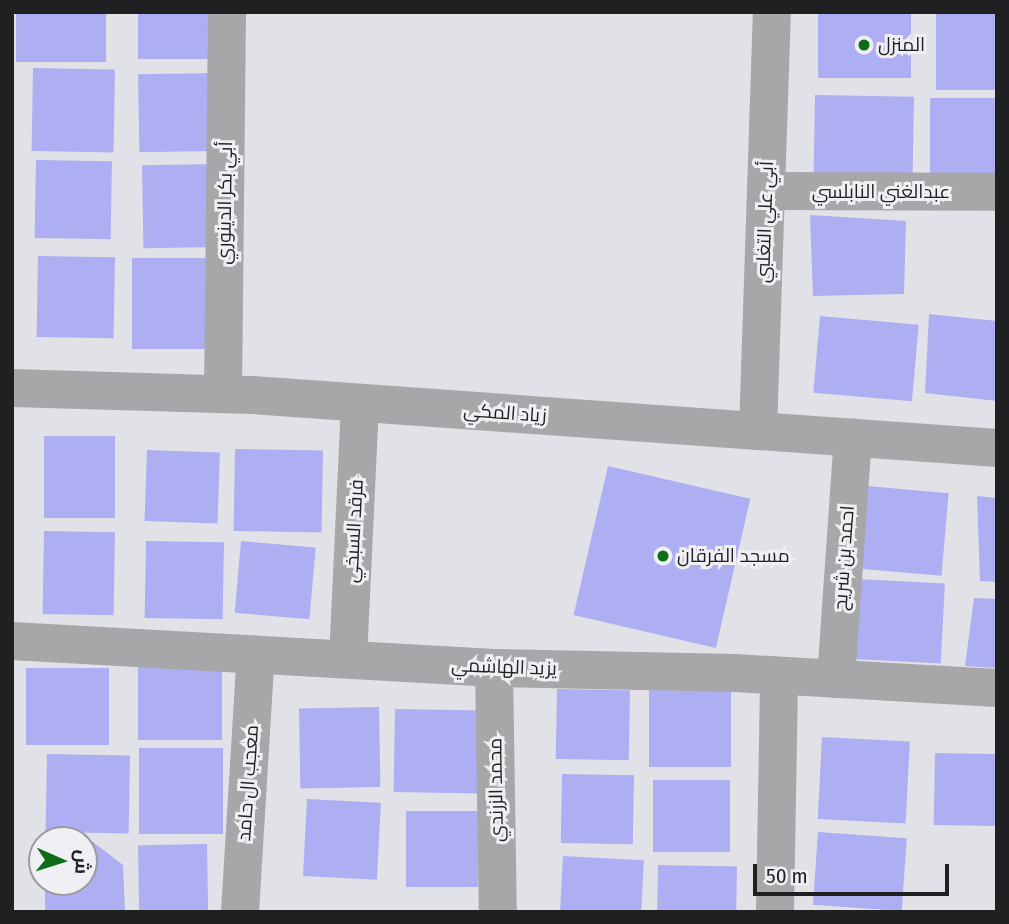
<!DOCTYPE html>
<meta charset="utf-8">
<style>
body{margin:0}
#map{position:relative;width:1009px;height:924px;overflow:hidden;background:#e1e2e7;font-family:"Fira Sans Condensed",Cairo,sans-serif}
div>[style]{position:absolute}
.building>*{inset:0;background:#aeaff2;transform-origin:0 0}
.minor>*{height:38px;margin:-19px;padding:0 19px;transform-origin:19px;border-radius:19px;background:#a7a7aa}
.dots>*{width:19px;height:19px;translate:-50% -50%;box-sizing:border-box;border:4px solid #efeff4;border-radius:50%}
span{translate:-50% -50%;white-space:nowrap;text-align:center;line-height:1.15;-webkit-text-stroke:6px #efeff4;paint-order:stroke}
.poi-label{font-size:19px;color:#1f2022}
.left{translate:0 -50%;text-align:left}
.street-label{font-size:19px;color:#1f2022}
.frame{position:absolute;inset:0;border:14px solid #1f2022;pointer-events:none}
.north{position:absolute;left:28px;top:826px;width:70px;height:70px;box-sizing:border-box;background:#efeff4;border:2px solid #9c9ca0;border-radius:50%;rotate:93deg;font-size:19px;font-weight:700;line-height:28px;text-align:center;color:#1f2022}
.north::after{content:'';display:block;margin:auto;width:24px;height:32px;background:#0d6c17;clip-path:polygon(50% 0,100% 100%,50% 72%,0 100%)}
.scale{position:absolute;left:753px;top:864px;width:196px;height:32px;box-sizing:border-box;border:4px solid #1f2022;border-top:0;padding-left:9px;font-size:21px;line-height:24px;white-space:nowrap;color:#1f2022;-webkit-text-stroke:5px #efeff4;paint-order:stroke}
</style>
<div id="map">
<div class="building">
<div style="left:16px;top:12px;width:90px;height:50px"></div>
<div style="left:138px;top:12px;width:72px;height:47px"></div>
<div style="left:818px;top:12px;width:93px;height:66px"></div>
<div style="left:936px;top:12px;width:61px;height:78px"></div>
<div style="left:33px;top:68px;width:82px;height:83px;rotate:1deg"></div>
<div style="left:215px;top:73px;width:78px;height:77px;rotate:89deg"></div>
<div style="left:815px;top:95px;width:99px;height:81px;rotate:1deg"></div>
<div style="left:930px;top:98px;width:67px;height:83px"></div>
<div style="left:36px;top:160px;width:76px;height:78px;rotate:1deg"></div>
<div style="left:218px;top:164px;width:83px;height:76px;rotate:89deg"></div>
<div style="clip-path:polygon(810px 215px,906px 221px,904px 294px,813px 296px)"></div>
<div style="left:38px;top:256px;width:77px;height:81px;rotate:1deg"></div>
<div style="left:132px;top:258px;width:85px;height:91px"></div>
<div style="clip-path:polygon(929px 314px,997px 321px,997px 401px,925px 393px)"></div>
<div style="left:820px;top:316px;width:99px;height:77px;rotate:5deg"></div>
<div style="left:115px;top:436px;width:82px;height:71px;rotate:90deg"></div>
<div style="left:235px;top:449px;width:88px;height:82px;rotate:1deg"></div>
<div style="left:147px;top:450px;width:73px;height:71px;rotate:2deg"></div>
<div style="left:608px;top:466px;width:146px;height:153px;rotate:13deg"></div>
<div style="left:867px;top:486px;width:82px;height:83px;rotate:5deg"></div>
<div style="clip-path:polygon(977px 496px,997px 498px,997px 582px,980px 581px)"></div>
<div style="left:44px;top:531px;width:71px;height:83px;rotate:1deg"></div>
<div style="left:146px;top:541px;width:78px;height:77px;rotate:1deg"></div>
<div style="left:241px;top:541px;width:75px;height:72px;rotate:5deg"></div>
<div style="left:857px;top:579px;width:88px;height:80px;rotate:3deg"></div>
<div style="clip-path:polygon(974px 598px,997px 599px,997px 668px,965px 666px)"></div>
<div style="left:138px;top:662px;width:84px;height:78px"></div>
<div style="left:26px;top:668px;width:83px;height:77px"></div>
<div style="left:557px;top:689px;width:73px;height:70px;rotate:1deg"></div>
<div style="left:731px;top:690px;width:77px;height:82px;rotate:90deg"></div>
<div style="left:379px;top:707px;width:80px;height:80px;rotate:89deg"></div>
<div style="left:395px;top:709px;width:88px;height:83px;rotate:1deg"></div>
<div style="left:822px;top:737px;width:88px;height:82px;rotate:3deg"></div>
<div style="left:139px;top:748px;width:84px;height:86px"></div>
<div style="left:935px;top:753px;width:62px;height:72px;rotate:1deg"></div>
<div style="left:47px;top:754px;width:83px;height:78px;rotate:1deg"></div>
<div style="left:562px;top:774px;width:72px;height:69px;rotate:1deg"></div>
<div style="left:730px;top:780px;width:72px;height:77px;rotate:90deg"></div>
<div style="left:307px;top:799px;width:74px;height:77px;rotate:3deg"></div>
<div style="left:478px;top:811px;width:76px;height:72px;rotate:90deg"></div>
<div style="left:818px;top:832px;width:89px;height:73px;rotate:4deg"></div>
<div style="clip-path:polygon(84px 842px,93px 842px,123px 865px,125px 912px,45px 912px,45px 882px,84px 882px)"></div>
<div style="left:207px;top:844px;width:68px;height:69px;rotate:89deg"></div>
<div style="left:563px;top:856px;width:81px;height:56px;rotate:3deg"></div>
<div style="left:658px;top:865px;width:79px;height:47px;rotate:1deg"></div>
</div>
<div class="minor">
<div style="left:766px;top:191px;width:231px;rotate:0.2deg"></div>
<div style="left:12px;top:388px;width:240px;rotate:1.7deg"></div>
<div style="left:252px;top:395px;width:747px;rotate:4.07deg"></div>
<div style="left:223px;top:394px;width:382px;rotate:-89.4deg"></div>
<div style="left:758px;top:431px;width:419px;rotate:-88.1deg"></div>
<div style="left:12px;top:641px;width:483px;rotate:3.2deg"></div>
<div style="left:494px;top:668px;width:241px;rotate:1.2deg"></div>
<div style="left:735px;top:673px;width:262px;rotate:3.3deg"></div>
<div style="left:348px;top:659px;width:256px;rotate:-87.3deg"></div>
<div style="left:494px;top:668px;width:244px;rotate:89.1deg"></div>
<div style="left:836px;top:679px;width:242px;rotate:-86deg"></div>
<div style="left:240px;top:912px;width:258px;rotate:-86.5deg"></div>
<div style="left:775px;top:912px;width:236px;rotate:-89deg"></div>
</div>
<div class="dots">
<div style="left:864px;top:45px;background:#0d6c17"></div>
<div style="left:663px;top:556px;background:#0d6c17"></div>
</div>
<div class="poi-label">
<span class="left" style="left:878px;top:45px">المنزل</span>
<span class="left" style="left:677px;top:556px">مسجد الفرقان</span>
</div>
<div class="street-label">
<span style="left:881px;top:192px">عبدالغني النابلسي</span>
<span style="left:225px;top:203px;rotate:-89deg">أبي بكر الدينوري</span>
<span style="left:765px;top:222px;rotate:-88deg">أبي علي التغلبي</span>
<span style="left:505px;top:413px;rotate:4deg">زياد المكي</span>
<span style="left:354px;top:531px;rotate:-87deg">فرقد السبخي</span>
<span style="left:844px;top:558px;rotate:-86deg">احمد بن شريح</span>
<span style="left:504px;top:667px;rotate:2deg">يزيد الهاشمي</span>
<span style="left:248px;top:783px;rotate:-86deg">معجب ال حامد</span>
<span style="left:496px;top:790px;rotate:-91deg">محمد الزرندي</span>
</div>
<div class="frame"></div>
<div class="north">ش</div>
<div class="scale">50 m</div>
</div>
